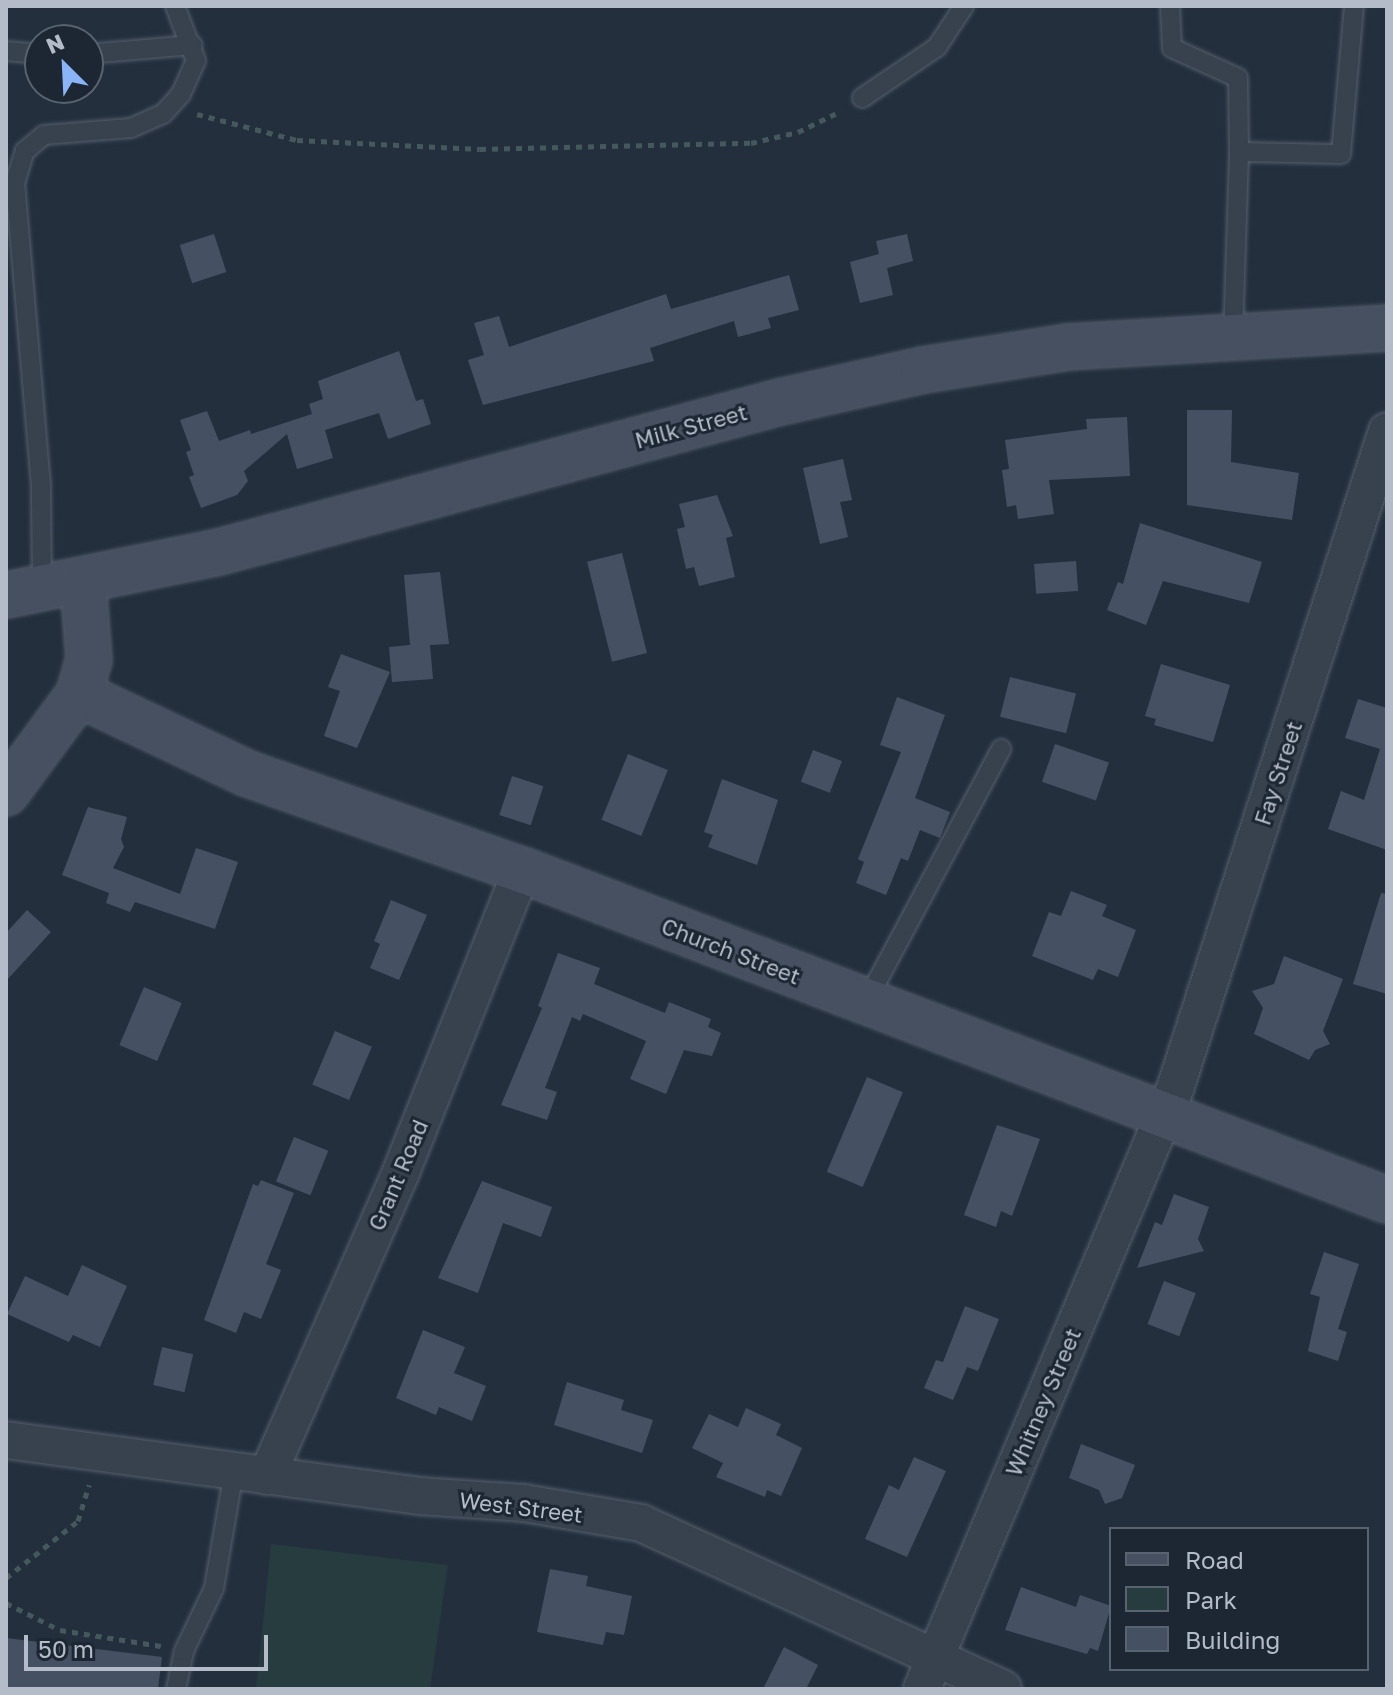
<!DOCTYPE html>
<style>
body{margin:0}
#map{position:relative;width:1393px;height:1695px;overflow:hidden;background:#242f3e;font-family:"Golos Text",sans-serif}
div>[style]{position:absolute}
.green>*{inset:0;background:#263c3f}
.building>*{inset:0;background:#455162;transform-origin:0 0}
.path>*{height:5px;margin-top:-2.5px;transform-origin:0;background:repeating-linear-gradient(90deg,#44595c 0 6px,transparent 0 12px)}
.roads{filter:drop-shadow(0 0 2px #565f6c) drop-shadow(0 0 2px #565f6c)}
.lane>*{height:18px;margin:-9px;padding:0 9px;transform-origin:9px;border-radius:9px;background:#38414e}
.street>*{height:36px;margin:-18px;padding:0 18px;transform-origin:18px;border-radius:18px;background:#38414e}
.secondary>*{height:44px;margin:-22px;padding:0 22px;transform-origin:22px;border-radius:22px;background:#465061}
span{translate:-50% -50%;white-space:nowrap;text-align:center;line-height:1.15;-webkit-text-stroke:6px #1d2633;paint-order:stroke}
.street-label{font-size:22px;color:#b4bcc9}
.frame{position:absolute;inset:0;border:8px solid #b4bcc9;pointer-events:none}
.legend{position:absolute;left:1109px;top:1527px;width:260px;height:144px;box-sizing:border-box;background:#1d2633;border:2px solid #59626f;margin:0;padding:10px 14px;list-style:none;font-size:24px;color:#b4bcc9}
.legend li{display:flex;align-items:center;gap:16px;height:40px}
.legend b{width:40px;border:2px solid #59626f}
.north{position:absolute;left:24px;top:24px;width:80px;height:80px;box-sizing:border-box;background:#1d2633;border:2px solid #59626f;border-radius:50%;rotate:336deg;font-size:22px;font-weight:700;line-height:32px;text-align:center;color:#b4bcc9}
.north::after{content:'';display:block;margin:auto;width:28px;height:36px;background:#8ab4f8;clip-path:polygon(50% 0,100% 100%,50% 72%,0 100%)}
.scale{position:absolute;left:24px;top:1635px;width:244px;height:36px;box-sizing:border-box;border:4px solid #b4bcc9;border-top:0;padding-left:10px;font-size:24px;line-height:28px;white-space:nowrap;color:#b4bcc9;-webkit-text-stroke:6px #1d2633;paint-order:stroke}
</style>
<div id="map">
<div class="green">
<div style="clip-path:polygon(271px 1544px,448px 1565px,430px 1689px,256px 1689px)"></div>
</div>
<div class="building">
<div style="left:214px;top:234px;width:40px;height:36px;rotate:72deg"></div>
<div style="clip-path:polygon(907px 234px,913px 261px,887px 268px,893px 295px,860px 303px,850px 262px,879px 254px,876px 241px)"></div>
<div style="clip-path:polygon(789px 275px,799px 310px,768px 318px,771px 328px,738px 337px,734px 321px,650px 348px,654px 361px,483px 405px,468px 360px,484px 355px,474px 323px,499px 316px,509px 347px,666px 294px,671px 309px)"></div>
<div style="clip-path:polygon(399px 351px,416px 401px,423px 399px,431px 424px,388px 439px,379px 413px,325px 430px,333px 458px,297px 469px,287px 434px,244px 471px,248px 481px,237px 495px,201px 508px,189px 477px,194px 475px,186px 452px,191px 450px,180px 420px,207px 411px,219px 441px,250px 430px,251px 434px,312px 414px,309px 404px,323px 399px,318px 381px)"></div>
<div style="clip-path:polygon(1187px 410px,1232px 410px,1231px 462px,1299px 473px,1292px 520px,1187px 505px)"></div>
<div style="clip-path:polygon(1127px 417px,1130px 476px,1049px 480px,1054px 514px,1018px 519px,1016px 505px,1007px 507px,1002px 470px,1009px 469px,1005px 440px,1087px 429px,1086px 419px)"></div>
<div style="clip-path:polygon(843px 459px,852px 500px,840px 502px,848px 537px,820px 544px,803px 468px)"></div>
<div style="clip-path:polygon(717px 495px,733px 536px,726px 538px,735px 577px,699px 586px,694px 567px,686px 569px,677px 529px,685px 527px,679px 504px)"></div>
<div style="clip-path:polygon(1140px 523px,1262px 562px,1249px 603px,1163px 581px,1146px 625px,1107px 610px,1118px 582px,1123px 584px)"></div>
<div style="left:622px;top:553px;width:103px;height:36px;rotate:76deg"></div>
<div style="left:1076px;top:561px;width:30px;height:42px;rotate:86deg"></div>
<div style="clip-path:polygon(440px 572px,449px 644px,430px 645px,433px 679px,392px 682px,389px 647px,410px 645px,404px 575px)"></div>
<div style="clip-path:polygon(341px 654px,390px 672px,357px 748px,324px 736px,340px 691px,328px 687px)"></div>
<div style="clip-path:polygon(1161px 664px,1230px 685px,1213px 742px,1154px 725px,1156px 719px,1145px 716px)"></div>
<div style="left:1010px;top:677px;width:68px;height:41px;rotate:14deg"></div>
<div style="clip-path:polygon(897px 697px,945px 715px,915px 798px,950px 812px,940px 838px,920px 830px,908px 861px,901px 858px,886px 895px,856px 883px,864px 862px,858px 859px,901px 752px,880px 745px)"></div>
<div style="clip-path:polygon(1358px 699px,1387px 708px,1387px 850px,1328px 829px,1341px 791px,1364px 800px,1380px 749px,1345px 738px)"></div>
<div style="left:1055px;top:744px;width:57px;height:40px;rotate:19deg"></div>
<div style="left:813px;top:750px;width:31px;height:34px;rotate:21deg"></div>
<div style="left:628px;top:754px;width:43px;height:71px;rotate:22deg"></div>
<div style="left:512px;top:776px;width:33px;height:41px;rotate:18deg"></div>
<div style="clip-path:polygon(722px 779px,778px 800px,757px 865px,708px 847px,713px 835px,704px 832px)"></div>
<div style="clip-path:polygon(88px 807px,127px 817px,121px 839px,124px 847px,113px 868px,180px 894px,196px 848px,238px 862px,215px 929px,135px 902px,130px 912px,106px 903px,109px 893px,62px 875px)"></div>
<div style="clip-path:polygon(1071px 891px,1107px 905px,1102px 916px,1136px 930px,1118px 977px,1098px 969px,1093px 980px,1032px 956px,1049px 912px,1061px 916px)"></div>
<div style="clip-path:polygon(1381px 893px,1387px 894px,1387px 994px,1353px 984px)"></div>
<div style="clip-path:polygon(391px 900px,427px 915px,399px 980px,370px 968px,380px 944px,374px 941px)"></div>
<div style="clip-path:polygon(27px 910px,51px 932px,6px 981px,6px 933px)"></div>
<div style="clip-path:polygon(558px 953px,600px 968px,594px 984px,665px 1013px,669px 1002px,711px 1019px,708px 1027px,721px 1033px,712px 1056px,684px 1050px,666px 1094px,630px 1079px,646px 1041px,583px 1014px,580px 1021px,572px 1017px,545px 1088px,557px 1092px,547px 1120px,501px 1105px,542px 1008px,538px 1006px)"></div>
<div style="clip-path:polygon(1284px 956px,1343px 979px,1323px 1031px,1330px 1044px,1315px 1050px,1309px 1060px,1254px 1034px,1263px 1008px,1252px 991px,1274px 984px)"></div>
<div style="left:144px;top:987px;width:41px;height:63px;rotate:23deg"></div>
<div style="left:335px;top:1031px;width:40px;height:58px;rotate:23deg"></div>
<div style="left:867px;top:1077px;width:39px;height:103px;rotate:23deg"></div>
<div style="clip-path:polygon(997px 1125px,1040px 1139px,1012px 1216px,1001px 1211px,996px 1227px,964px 1215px)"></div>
<div style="left:294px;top:1137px;width:37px;height:48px;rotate:22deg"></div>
<div style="clip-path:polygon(261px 1180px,294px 1193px,266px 1264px,281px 1270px,261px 1319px,244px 1312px,236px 1333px,204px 1320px,253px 1184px,258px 1186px)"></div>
<div style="clip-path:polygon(482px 1181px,552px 1207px,541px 1237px,503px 1223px,478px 1293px,438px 1278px)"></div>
<div style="clip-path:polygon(1174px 1194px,1209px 1207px,1198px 1239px,1204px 1251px,1137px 1268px,1155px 1222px,1162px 1225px)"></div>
<div style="clip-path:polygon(1324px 1252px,1359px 1264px,1338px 1329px,1347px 1332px,1338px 1361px,1308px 1351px,1320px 1297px,1310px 1294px)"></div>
<div style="clip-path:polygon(82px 1265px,127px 1286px,100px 1347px,73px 1335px,69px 1342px,7px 1314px,25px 1276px,68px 1296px)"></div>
<div style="left:1164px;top:1281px;width:34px;height:46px;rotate:21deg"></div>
<div style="clip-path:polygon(965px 1306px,999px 1319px,978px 1371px,967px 1367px,953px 1400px,924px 1388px,936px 1360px,943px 1362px)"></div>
<div style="clip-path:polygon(423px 1330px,465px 1347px,454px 1373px,486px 1386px,472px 1421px,439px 1407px,436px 1415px,396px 1398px)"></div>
<div style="left:162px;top:1347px;width:32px;height:39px;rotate:13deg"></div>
<div style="clip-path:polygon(567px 1382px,624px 1400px,621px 1410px,653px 1420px,642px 1453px,554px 1425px)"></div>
<div style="clip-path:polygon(746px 1408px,781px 1424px,776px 1435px,802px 1448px,781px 1496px,767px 1490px,765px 1497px,716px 1477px,723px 1463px,692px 1448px,709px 1414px,738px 1427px)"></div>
<div style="clip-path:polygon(1081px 1444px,1135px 1465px,1122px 1498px,1105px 1504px,1099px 1490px,1069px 1478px)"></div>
<div style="clip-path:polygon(914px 1457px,946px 1471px,907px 1557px,865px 1539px,889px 1485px,899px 1490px)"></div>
<div style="clip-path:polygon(550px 1569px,588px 1576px,586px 1586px,632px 1596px,624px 1635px,606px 1632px,603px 1645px,537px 1632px)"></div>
<div style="clip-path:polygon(1021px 1587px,1076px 1607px,1080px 1595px,1111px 1606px,1098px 1651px,1090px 1648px,1087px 1654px,1005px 1630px)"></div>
<div style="clip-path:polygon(6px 1638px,162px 1657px,158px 1689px,6px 1689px)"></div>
<div style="clip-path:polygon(784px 1647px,818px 1665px,806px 1689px,763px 1689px)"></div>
</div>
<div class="path">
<div style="left:197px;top:114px;width:103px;rotate:14.6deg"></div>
<div style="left:297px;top:140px;width:183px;rotate:2.8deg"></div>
<div style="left:480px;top:149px;width:271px;rotate:-1.3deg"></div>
<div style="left:751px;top:143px;width:48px;rotate:-13.2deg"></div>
<div style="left:798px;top:132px;width:48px;rotate:-26deg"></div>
<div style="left:6px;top:1578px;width:92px;rotate:-38.4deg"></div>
<div style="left:78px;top:1521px;width:38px;rotate:-73deg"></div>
<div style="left:6px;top:1603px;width:60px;rotate:26.6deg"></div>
<div style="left:60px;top:1630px;width:102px;rotate:9deg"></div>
</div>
<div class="roads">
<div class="lane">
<div style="left:1170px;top:6px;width:42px;rotate:87.3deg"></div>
<div style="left:1172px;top:48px;width:72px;rotate:24.4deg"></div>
<div style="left:1238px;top:78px;width:74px;rotate:89.2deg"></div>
<div style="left:6px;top:51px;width:34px;rotate:5deg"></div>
<div style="left:88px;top:54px;width:105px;rotate:-4.9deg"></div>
<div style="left:862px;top:98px;width:91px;rotate:-34.2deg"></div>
<div style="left:937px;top:47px;width:49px;rotate:-56.6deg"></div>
<div style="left:1233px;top:336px;width:184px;rotate:-88.1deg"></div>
<div style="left:1239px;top:152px;width:102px;rotate:1.1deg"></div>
<div style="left:1341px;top:154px;width:149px;rotate:-85deg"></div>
<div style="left:42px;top:588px;width:102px;rotate:-90.6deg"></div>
<div style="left:41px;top:486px;width:304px;rotate:-94.9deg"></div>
<div style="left:15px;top:183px;width:34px;rotate:-73deg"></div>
<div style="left:25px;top:151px;width:25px;rotate:-40deg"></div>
<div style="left:44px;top:135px;width:87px;rotate:-4.6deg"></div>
<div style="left:131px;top:128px;width:35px;rotate:-24deg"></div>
<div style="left:163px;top:114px;width:27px;rotate:-48deg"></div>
<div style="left:181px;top:94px;width:36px;rotate:-66deg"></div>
<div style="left:196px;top:61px;width:59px;rotate:-110.9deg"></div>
<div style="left:866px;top:1002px;width:287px;rotate:-61.9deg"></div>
<div style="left:176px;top:1689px;width:39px;rotate:-78deg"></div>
<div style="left:184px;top:1651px;width:70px;rotate:-64.5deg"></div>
<div style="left:214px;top:1588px;width:119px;rotate:-80.3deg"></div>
</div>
<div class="street">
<div style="left:6px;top:1440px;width:417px;rotate:7.7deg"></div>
<div style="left:419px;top:1496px;width:105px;rotate:3.8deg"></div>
<div style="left:524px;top:1503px;width:119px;rotate:9.7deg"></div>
<div style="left:641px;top:1523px;width:398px;rotate:24.6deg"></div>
<div style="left:267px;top:1476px;width:332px;rotate:-66.2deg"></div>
<div style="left:401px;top:1172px;width:325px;rotate:-68.2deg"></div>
<div style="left:922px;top:1689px;width:651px;rotate:-67.14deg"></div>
<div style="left:1175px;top:1089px;width:691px;rotate:-72.14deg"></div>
</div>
<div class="secondary">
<div style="left:6px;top:595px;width:213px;rotate:-11.4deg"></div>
<div style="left:215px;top:553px;width:585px;rotate:-14.96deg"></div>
<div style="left:780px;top:402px;width:147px;rotate:-12.6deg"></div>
<div style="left:923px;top:370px;width:147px;rotate:-9deg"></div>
<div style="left:1068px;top:347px;width:320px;rotate:-3.4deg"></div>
<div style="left:79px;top:694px;width:185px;rotate:25.3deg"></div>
<div style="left:246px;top:773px;width:293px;rotate:19.4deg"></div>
<div style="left:522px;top:870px;width:926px;rotate:20.88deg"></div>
<div style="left:6px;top:793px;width:123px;rotate:-53.6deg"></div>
<div style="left:79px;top:694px;width:35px;rotate:-74deg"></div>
<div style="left:89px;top:660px;width:78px;rotate:-94.4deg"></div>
</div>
</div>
<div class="street-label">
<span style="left:691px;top:426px;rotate:-15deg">Milk Street</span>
<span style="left:1278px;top:773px;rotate:-72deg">Fay Street</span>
<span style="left:731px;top:951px;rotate:21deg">Church Street</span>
<span style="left:398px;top:1175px;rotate:-67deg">Grant Road</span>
<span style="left:1043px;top:1402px;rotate:-67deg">Whitney Street</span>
<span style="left:521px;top:1507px;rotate:7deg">West Street</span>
</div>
<div class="frame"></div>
<ul class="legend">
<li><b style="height:10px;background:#465061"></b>Road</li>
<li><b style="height:22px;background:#263c3f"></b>Park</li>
<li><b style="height:22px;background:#455162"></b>Building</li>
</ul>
<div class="north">N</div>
<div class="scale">50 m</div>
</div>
